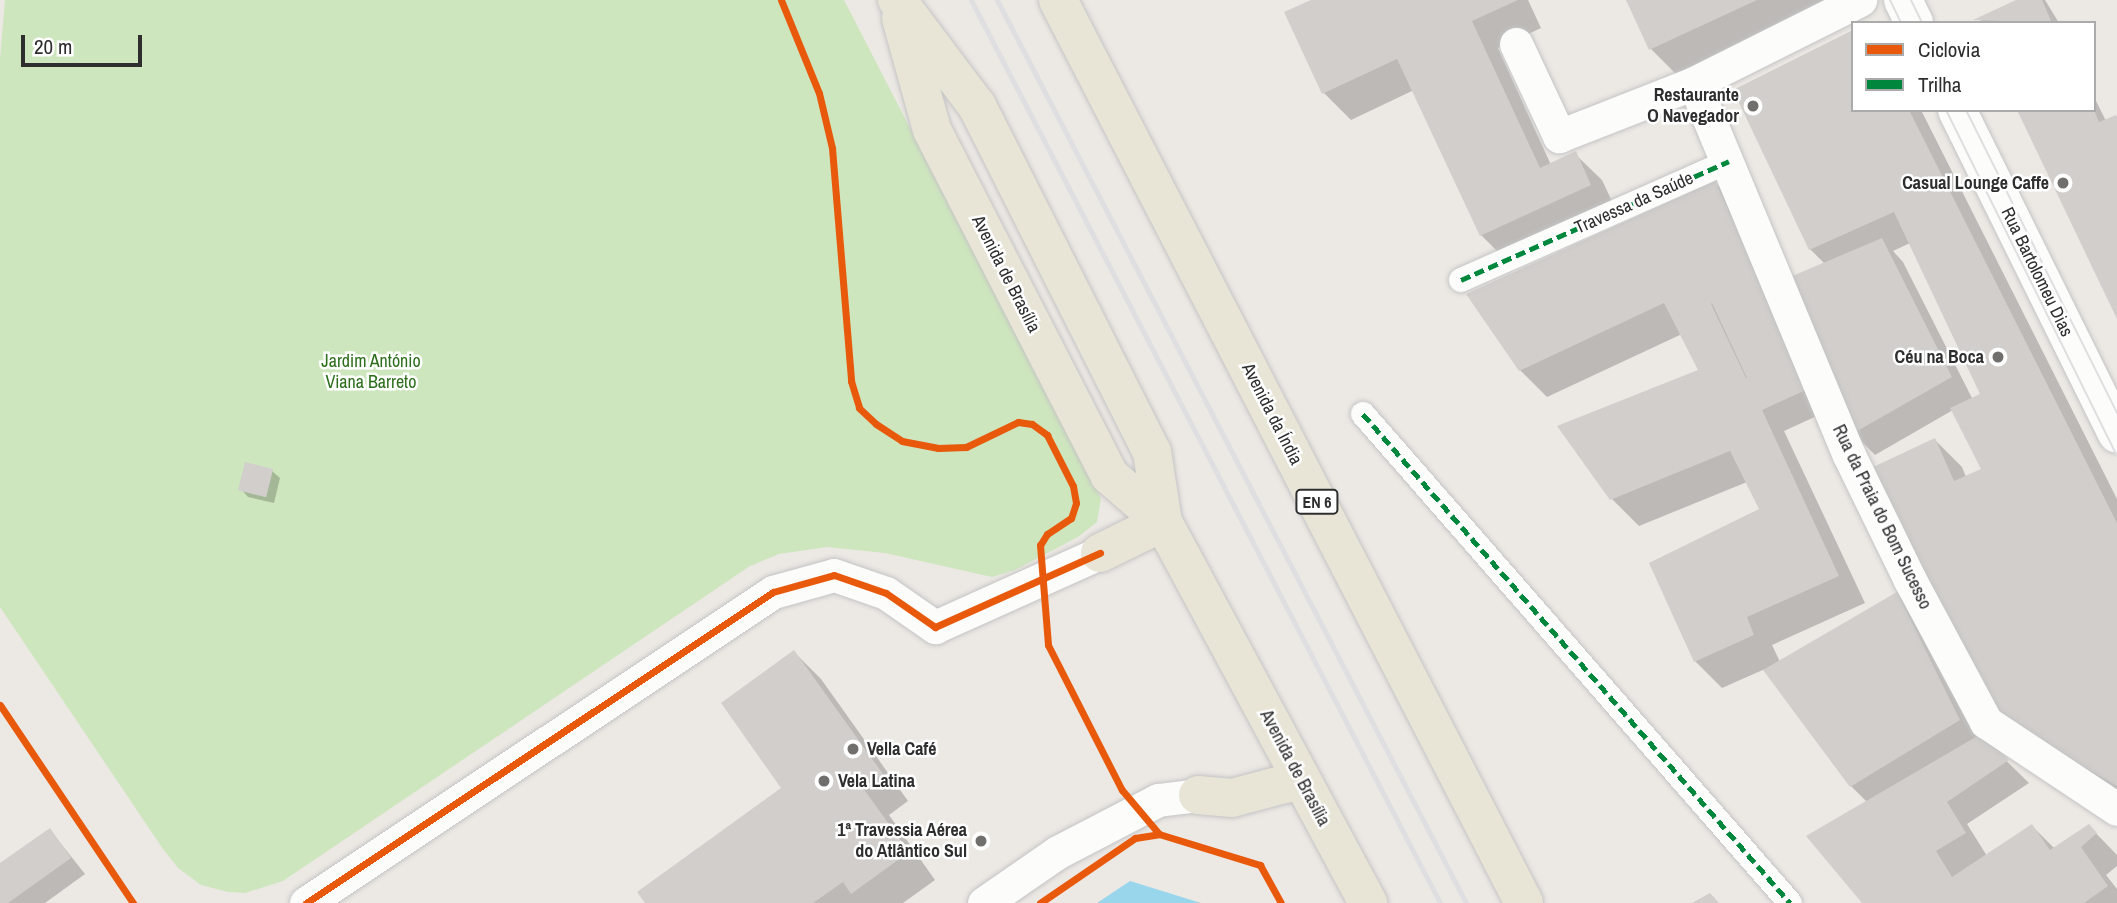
<!DOCTYPE html>
<meta charset="utf-8">
<style>
body{margin:0}
#map{position:relative;width:2117px;height:903px;overflow:hidden;background:#ece8e4;font-family:"Archivo Narrow",sans-serif}
div>[style]{position:absolute}
.green>*{inset:0;background:#cee6be}
.water>*{inset:0;background:#99d6ec}
.shadow>*{inset:0;background:#0003}
.building>*{inset:0;background:#d1cecb;transform-origin:0 0}
.roads{filter:drop-shadow(0 0 2px #c5c4c5) drop-shadow(0 0 2px #c5c4c5)}
.pedestrian>*{height:24px;margin:-12px;padding:0 12px;transform-origin:12px;border-radius:12px;background:#fcfcfb}
.minor>*{height:33px;margin:-16.5px;padding:0 16.5px;transform-origin:16.5px;border-radius:16.5px;background:#fcfcfb}
.tertiary>*{height:38px;margin:-19px;padding:0 19px;transform-origin:19px;border-radius:19px;background:#fcfcfb}
.primary>*{height:38px;margin:-19px;padding:0 19px;transform-origin:19px;border-radius:19px;background:#e8e4d6}
.tram>*{height:2px;margin:-1px;padding:0 1px;transform-origin:1px;border-radius:1px;background:#dfdfe1}
.rail>*{height:5px;margin:-2.5px;padding:0 2.5px;transform-origin:2.5px;border-radius:2.5px;background:#dfdfe1}
.quiet>*{height:5px;margin-top:-2.5px;transform-origin:0;background:repeating-linear-gradient(90deg,#00873e 0 10px,transparent 0 15px)}
.cycleway>*{height:7px;margin:-3.5px;padding:0 3.5px;transform-origin:3.5px;border-radius:3.5px;background:#e8590c}
.dots>*{width:19px;height:19px;translate:-50% -50%;box-sizing:border-box;border:4px solid #fff;border-radius:50%}
span{translate:-50% -50%;white-space:nowrap;text-align:center;line-height:1.15;-webkit-text-stroke:5px #fff;paint-order:stroke}
.shield-label span{padding:2px 5px;background:#fff;border:2px solid;border-radius:5px;-webkit-text-stroke-width:0}
.shield-label{font-size:16px;color:#2e2e2e;font-weight:700}
.poi-label{font-size:18px;color:#2e2e2e;font-weight:700}
.right{translate:-100% -50%;text-align:right}
.left{translate:0 -50%;text-align:left}
.street-label{font-size:18px;color:#2e2e2e}
.park-label{font-size:18px;color:#2c6e1b}
.legend{position:absolute;left:1851px;top:21px;width:245px;height:91px;box-sizing:border-box;background:#fff;border:2px solid #ababab;margin:0;padding:9px 12px;list-style:none;font-size:21px;color:#2e2e2e}
.legend li{display:flex;align-items:center;gap:14px;height:35px}
.legend b{width:35px;border:2px solid #ababab}
.scale{position:absolute;left:21px;top:35px;width:121px;height:32px;box-sizing:border-box;border:4px solid #2e2e2e;border-top:0;padding-left:9px;font-size:21px;line-height:24px;white-space:nowrap;color:#2e2e2e;-webkit-text-stroke:5px #fff;paint-order:stroke}
</style>
<div id="map">
<div class="green">
<div style="clip-path:polygon(5px 0,844px 0,1101px 499px,1097px 522px,1078px 537px,1015px 570px,992px 577px,885px 553px,827px 547px,779px 554px,750px 566px,283px 881px,245px 893px,228px 892px,201px 885px,178px 868px,163px 849px,0 607px,0 59px)"></div>
</div>
<div class="water">
<div style="clip-path:polygon(1130px 881px,1201px 903px,1097px 903px)"></div>
</div>
<div class="shadow">
<div style="clip-path:polygon(1315px 0,1528px 0,1541px 28px,1498px 48px,1551px 165px,1575px 154px,1602px 180px,1617px 212px,1508px 262px,1481px 235px,1414px 90px,1351px 120px,1324px 93px)"></div>
<div style="clip-path:polygon(1628px 0,1831px 0,1678px 76px,1651px 49px)"></div>
<div style="clip-path:polygon(2020px 0,2045px 0,2059px 23px,1976px 23px)"></div>
<div style="clip-path:polygon(2094px 97px,2106px 121px,2117px 118px,2117px 315px,2018px 110px,2094px 110px)"></div>
<div style="clip-path:polygon(evenodd,1853px 110px,1921px 110px,2117px 499px,2117px 795px,2021px 740px,1935px 440px,1962px 467px,1966px 477px,1983px 470px,1953px 410px,1875px 455px,1853px 433px,1825px 264px,1810px 249px,1853px 110px,1910px 243px,1982px 395px,1973px 400px,1903px 262px,1893px 251px,1910px 243px)"></div>
<div style="clip-path:polygon(1715px 183px,1737px 205px,1830px 410px,1784px 431px,1865px 603px,1772px 645px,1780px 662px,1897px 594px,1919px 616px,1981px 736px,2029px 783px,1967px 824px,1987px 856px,2032px 826px,2055px 849px,2089px 826px,2117px 855px,2117px 866px,2106px 875px,2117px 889px,2117px 903px,1864px 903px,1867px 802px,1851px 786px,1765px 669px,1722px 688px,1695px 661px,1761px 510px,1747px 482px,1639px 526px,1612px 499px,1700px 371px,1682px 334px,1547px 397px,1520px 370px)"></div>
<div style="clip-path:polygon(272px 471px,280px 478px,274px 503px,248px 497px,241px 489px)"></div>
<div style="clip-path:polygon(794px 652px,821px 679px,908px 801px,889px 815px,935px 880px,903px 903px,647px 903px,784px 789px)"></div>
<div style="clip-path:polygon(50px 830px,85px 874px,45px 903px,0 903px,0 864px)"></div>
</div>
<div class="building">
<div style="clip-path:polygon(1311px 0,1518px 0,1472px 21px,1540px 168px,1576px 151px,1591px 185px,1480px 236px,1397px 59px,1322px 94px,1284px 12px)"></div>
<div style="clip-path:polygon(1626px 0,1757px 0,1649px 50px)"></div>
<div style="clip-path:polygon(2016px 0,2042px 0,2052px 23px,1973px 20px)"></div>
<div style="clip-path:polygon(1853px 30px,1853px 110px,1909px 110px,2117px 523px,2117px 786px,1992px 713px,1869px 469px,1935px 438px,1954px 481px,1981px 469px,1950px 408px,1980px 394px,1894px 212px,1809px 250px,1733px 90px)"></div>
<div style="clip-path:polygon(2017px 110px,2094px 110px,2099px 122px,2116px 115px,2117px 117px,2117px 319px)"></div>
<div style="clip-path:polygon(evenodd,1715px 181px,1810px 388px,1762px 410px,1839px 576px,1747px 617px,1754px 635px,1694px 662px,1649px 563px,1759px 509px,1730px 451px,1610px 500px,1557px 426px,1698px 370px,1664px 303px,1519px 371px,1466px 294px,1715px 181px,1712px 303px,1747px 378px,1746px 378px,1711px 304px,1712px 303px)"></div>
<div style="clip-path:polygon(1882px 238px,1952px 377px,1852px 434px,1790px 277px)"></div>
<div style="left:245px;top:462px;width:29px;height:29px;rotate:14deg"></div>
<div style="clip-path:polygon(1897px 592px,1960px 720px,1850px 787px,1763px 670px)"></div>
<div style="clip-path:polygon(794px 650px,883px 774px,863px 788px,909px 852px,851px 894px,843px 882px,813px 903px,645px 903px,637px 892px,781px 788px,721px 703px)"></div>
<div style="clip-path:polygon(1981px 734px,2009px 760px,1947px 802px,1966px 833px,1936px 851px,1952px 877px,2032px 824px,2050px 850px,2089px 824px,2097px 833px,2081px 847px,2108px 886px,2084px 903px,1862px 903px,1806px 836px)"></div>
<div style="clip-path:polygon(50px 828px,71px 858px,8px 903px,0 903px,0 863px)"></div>
<div style="clip-path:polygon(1710px 893px,1719px 903px,1692px 903px)"></div>
</div>
<div class="roads">
<div class="pedestrian">
<div style="left:1461px;top:280px;width:293px;rotate:-23.9deg"></div>
<div style="left:1363px;top:414px;width:649px;rotate:48.87deg"></div>
</div>
<div class="minor">
<div style="left:1516px;top:44px;width:102px;rotate:64.9deg"></div>
<div style="left:1559px;top:136px;width:145px;rotate:-21.4deg"></div>
<div style="left:1694px;top:83px;width:186px;rotate:-26.6deg"></div>
<div style="left:1694px;top:83px;width:403px;rotate:67.4deg"></div>
<div style="left:1849px;top:455px;width:139px;rotate:64deg"></div>
<div style="left:1910px;top:580px;width:161px;rotate:61.8deg"></div>
<div style="left:1986px;top:722px;width:157px;rotate:33.6deg"></div>
<div style="left:306px;top:903px;width:561px;rotate:-33.66deg"></div>
<div style="left:773px;top:592px;width:63px;rotate:-15.6deg"></div>
<div style="left:834px;top:575px;width:55px;rotate:19.1deg"></div>
<div style="left:886px;top:593px;width:60px;rotate:34.8deg"></div>
<div style="left:935px;top:627px;width:181px;rotate:-24.2deg"></div>
<div style="left:984px;top:903px;width:90px;rotate:-34.6deg"></div>
<div style="left:1058px;top:852px;width:113px;rotate:-27.5deg"></div>
<div style="left:1158px;top:800px;width:40px;rotate:-7.1deg"></div>
</div>
<div class="tertiary">
<div style="left:1903px;top:0;width:25px;rotate:64deg"></div>
<div style="left:1957px;top:110px;width:361px;rotate:63.7deg"></div>
</div>
<div class="primary">
<div style="left:897px;top:0;width:133px;rotate:53deg"></div>
<div style="left:977px;top:106px;width:388px;rotate:63.2deg"></div>
<div style="left:1152px;top:452px;width:71px;rotate:81.1deg"></div>
<div style="left:1163px;top:522px;width:433px;rotate:61.7deg"></div>
<div style="left:1058px;top:0;width:1016px;rotate:62.7deg"></div>
<div style="left:901px;top:18px;width:116px;rotate:74.5deg"></div>
<div style="left:932px;top:130px;width:388px;rotate:62.8deg"></div>
<div style="left:1109px;top:475px;width:72px;rotate:41deg"></div>
<div style="left:1100px;top:553px;width:70px;rotate:-26.2deg"></div>
<div style="left:1198px;top:795px;width:34px;rotate:5deg"></div>
<div style="left:1232px;top:798px;width:70px;rotate:-14.8deg"></div>
</div>
</div>
<div class="tram">
<div style="left:1890px;top:0;width:25px;rotate:64deg"></div>
<div style="left:1911px;top:0;width:25px;rotate:64deg"></div>
<div style="left:1946px;top:110px;width:386px;rotate:63.7deg"></div>
<div style="left:1966px;top:110px;width:339px;rotate:63.5deg"></div>
</div>
<div class="rail">
<div style="left:971px;top:0;width:1018px;rotate:62.55deg"></div>
<div style="left:997px;top:0;width:1018px;rotate:62.55deg"></div>
</div>
<div class="quiet">
<div style="left:1461px;top:280px;width:293px;rotate:-23.9deg"></div>
<div style="left:1363px;top:414px;width:649px;rotate:48.87deg"></div>
</div>
<div class="cycleway">
<div style="left:781px;top:0;width:100px;rotate:67.8deg"></div>
<div style="left:819px;top:93px;width:57px;rotate:76.7deg"></div>
<div style="left:832px;top:148px;width:234px;rotate:85.3deg"></div>
<div style="left:851px;top:381px;width:28px;rotate:73deg"></div>
<div style="left:859px;top:408px;width:23px;rotate:43deg"></div>
<div style="left:876px;top:424px;width:31px;rotate:33deg"></div>
<div style="left:902px;top:441px;width:37px;rotate:11deg"></div>
<div style="left:938px;top:448px;width:28px;rotate:-2deg"></div>
<div style="left:966px;top:447px;width:58px;rotate:-25.7deg"></div>
<div style="left:1018px;top:422px;width:14px;rotate:8deg"></div>
<div style="left:1032px;top:424px;width:19px;rotate:36deg"></div>
<div style="left:1047px;top:435px;width:57px;rotate:63deg"></div>
<div style="left:1073px;top:486px;width:17px;rotate:80deg"></div>
<div style="left:1076px;top:503px;width:16px;rotate:108deg"></div>
<div style="left:1071px;top:518px;width:29px;rotate:146deg"></div>
<div style="left:1047px;top:534px;width:13px;rotate:122deg"></div>
<div style="left:1040px;top:545px;width:100px;rotate:85.4deg"></div>
<div style="left:1048px;top:645px;width:163px;rotate:63deg"></div>
<div style="left:1122px;top:790px;width:57px;rotate:49.9deg"></div>
<div style="left:0;top:705px;width:239px;rotate:56.1deg"></div>
<div style="left:306px;top:903px;width:561px;rotate:-33.66deg"></div>
<div style="left:773px;top:592px;width:63px;rotate:-15.6deg"></div>
<div style="left:834px;top:575px;width:55px;rotate:19.1deg"></div>
<div style="left:886px;top:593px;width:60px;rotate:34.8deg"></div>
<div style="left:935px;top:627px;width:181px;rotate:-24.2deg"></div>
<div style="left:1040px;top:903px;width:115px;rotate:-34.4deg"></div>
<div style="left:1135px;top:838px;width:24px;rotate:-9deg"></div>
<div style="left:1159px;top:834px;width:106px;rotate:17.1deg"></div>
<div style="left:1260px;top:865px;width:43px;rotate:61.1deg"></div>
</div>
<div class="dots">
<div style="left:1753px;top:106px;background:#706f6e"></div>
<div style="left:2063px;top:183px;background:#706f6e"></div>
<div style="left:1998px;top:357px;background:#706f6e"></div>
<div style="left:853px;top:749px;background:#706f6e"></div>
<div style="left:824px;top:781px;background:#706f6e"></div>
<div style="left:981px;top:841px;background:#706f6e"></div>
</div>
<div class="shield-label">
<span style="left:1317px;top:502px">EN 6</span>
</div>
<div class="poi-label">
<span class="right" style="left:1739px;top:106px">Restaurante<br>O Navegador</span>
<span class="right" style="left:2049px;top:183px">Casual Lounge Caffe</span>
<span class="right" style="left:1984px;top:357px">Céu na Boca</span>
<span class="left" style="left:867px;top:749px">Vella Café</span>
<span class="left" style="left:838px;top:781px">Vela Latina</span>
<span class="right" style="left:967px;top:841px">1ª Travessia Aérea<br>do Atlântico Sul</span>
</div>
<div class="street-label">
<span style="left:1634px;top:203px;rotate:-24deg">Travessa da Saúde</span>
<span style="left:2037px;top:272px;rotate:64deg">Rua Bartolomeu Dias</span>
<span style="left:1006px;top:274px;rotate:63deg">Avenida de Brasília</span>
<span style="left:1272px;top:414px;rotate:63deg">Avenida da Índia</span>
<span style="left:1882px;top:517px;rotate:64deg">Rua da Praia do Bom Sucesso</span>
<span style="left:1295px;top:768px;rotate:62deg">Avenida de Brasília</span>
</div>
<div class="park-label">
<span style="left:371px;top:372px">Jardim António<br>Viana Barreto</span>
</div>
<ul class="legend">
<li><b style="height:9px;background:#e8590c"></b>Ciclovia</li>
<li><b style="height:9px;background:#00873e"></b>Trilha</li>
</ul>
<div class="scale">20 m</div>
</div>
